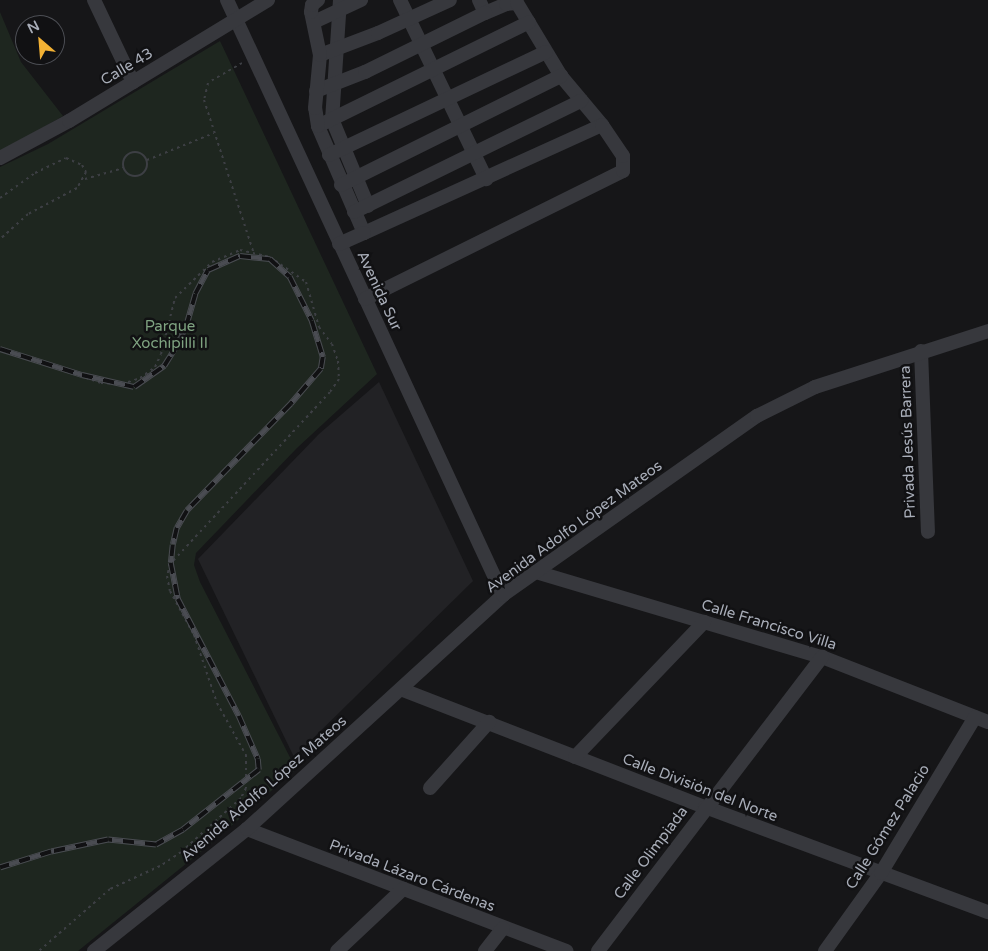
<!DOCTYPE html>
<meta charset="utf-8">
<style>
body{margin:0}
#map{position:relative;width:988px;height:951px;overflow:hidden;background:#161618;font-family:"Varela Round",sans-serif}
div>[style]{position:absolute}
.built>*{inset:0;background:#222225}
.green>*{inset:0;background:#1e261f}
.path>*{height:2px;margin-top:-1px;transform-origin:0;background:repeating-linear-gradient(90deg,#3d3f44 0 2.5px,transparent 0 6.5px)}
.path>.ring{margin:-1px;padding:0;box-sizing:content-box;background:none;border:2px solid #3d3f44;border-radius:50%}
.minor>*{height:14px;margin:-7px;padding:0 7px;transform-origin:7px;border-radius:7px;background:#37383d}
.rail>*{height:5.5px;margin-top:-2.75px;transform-origin:0;background:repeating-linear-gradient(90deg,#111113 0 11px,#4a4c52 0 22px);box-sizing:border-box;border-block:1px solid #4a4c52}
span{translate:-50% -50%;white-space:nowrap;text-align:center;line-height:1.15;-webkit-text-stroke:5px #111113;paint-order:stroke}
.street-label{font-size:15px;color:#a8adb8}
.park-label{font-size:15px;color:#7fa381}
.north{position:absolute;left:15px;top:15px;width:50px;height:50px;box-sizing:border-box;background:#111113;border:1px solid #4d4f55;border-radius:50%;rotate:333deg;font-size:14px;font-weight:700;line-height:20px;text-align:center;color:#a8adb8}
.north::after{content:'';display:block;margin:auto;width:18px;height:22px;background:#f2b134;clip-path:polygon(50% 0,100% 100%,50% 72%,0 100%)}
</style>
<div id="map">
<div class="built">
<div style="clip-path:polygon(379px 382px,473px 581px,294px 757px,198px 559px,319px 434px)"></div>
</div>
<div class="green">
<div style="clip-path:polygon(0 12px,21px 62px,63px 116px,0 152px)"></div>
<div style="clip-path:polygon(220px 41px,377px 374px,297px 448px,196px 553px,194px 565px,200px 582px,296px 769px,213px 842px,78px 951px,0 951px,0 167px,48px 144px)"></div>
</div>
<div class="path">
<div style="left:242px;top:63px;width:39px;rotate:150deg"></div>
<div style="left:208px;top:83px;width:17px;rotate:103deg"></div>
<div style="left:204px;top:100px;width:159px;rotate:72deg"></div>
<div class="ring" style="left:123px;top:152px;width:22px;height:22px"></div>
<div style="left:147px;top:160px;width:72px;rotate:-21.9deg"></div>
<div style="left:85px;top:179px;width:40px;rotate:-16deg"></div>
<div style="left:0;top:198px;width:43px;rotate:-35.5deg"></div>
<div style="left:35px;top:173px;width:34px;rotate:-26deg"></div>
<div style="left:66px;top:158px;width:17px;rotate:24deg"></div>
<div style="left:82px;top:165px;width:8px;rotate:60deg"></div>
<div style="left:86px;top:172px;width:18px;rotate:119deg"></div>
<div style="left:77px;top:188px;width:55px;rotate:152deg"></div>
<div style="left:28px;top:214px;width:38px;rotate:138deg"></div>
<div style="left:0;top:348px;width:107px;rotate:19.1deg"></div>
<div style="left:101px;top:383px;width:21px;rotate:3deg"></div>
<div style="left:122px;top:384px;width:19px;rotate:-18deg"></div>
<div style="left:140px;top:378px;width:19px;rotate:-36deg"></div>
<div style="left:155px;top:367px;width:14px;rotate:-65deg"></div>
<div style="left:161px;top:354px;width:58px;rotate:-76deg"></div>
<div style="left:175px;top:298px;width:52px;rotate:-44.2deg"></div>
<div style="left:212px;top:262px;width:30px;rotate:-23deg"></div>
<div style="left:240px;top:250px;width:31px;rotate:13deg"></div>
<div style="left:270px;top:257px;width:44px;rotate:34.8deg"></div>
<div style="left:306px;top:282px;width:47px;rotate:73.9deg"></div>
<div style="left:319px;top:327px;width:21px;rotate:53deg"></div>
<div style="left:332px;top:344px;width:18px;rotate:71deg"></div>
<div style="left:338px;top:361px;width:18px;rotate:87deg"></div>
<div style="left:339px;top:379px;width:16px;rotate:125deg"></div>
<div style="left:330px;top:392px;width:235px;rotate:132.9deg"></div>
<div style="left:170px;top:564px;width:12px;rotate:104deg"></div>
<div style="left:167px;top:576px;width:15px;rotate:79deg"></div>
<div style="left:170px;top:591px;width:50px;rotate:61.4deg"></div>
<div style="left:194px;top:635px;width:72px;rotate:71.3deg"></div>
<div style="left:217px;top:703px;width:60px;rotate:60.9deg"></div>
<div style="left:246px;top:755px;width:33px;rotate:90deg"></div>
<div style="left:246px;top:788px;width:11px;rotate:117deg"></div>
<div style="left:241px;top:798px;width:81px;rotate:138deg"></div>
<div style="left:181px;top:852px;width:25px;rotate:146deg"></div>
<div style="left:160px;top:866px;width:55px;rotate:155.3deg"></div>
<div style="left:110px;top:889px;width:94px;rotate:138.9deg"></div>
</div>
<div class="minor">
<div style="left:94px;top:0;width:91px;rotate:64.6deg"></div>
<div style="left:227px;top:0;width:656px;rotate:65.12deg"></div>
<div style="left:340px;top:0;width:119px;rotate:93.8deg"></div>
<div style="left:332px;top:119px;width:94px;rotate:67.5deg"></div>
<div style="left:400px;top:0;width:199px;rotate:64.3deg"></div>
<div style="left:479px;top:0;width:14px;rotate:65deg"></div>
<div style="left:485px;top:13px;width:23px;rotate:-23deg"></div>
<div style="left:506px;top:4px;width:11px;rotate:-5deg"></div>
<div style="left:517px;top:3px;width:85px;rotate:58.9deg"></div>
<div style="left:561px;top:76px;width:64px;rotate:50.1deg"></div>
<div style="left:602px;top:125px;width:261px;rotate:155.6deg"></div>
<div style="left:364px;top:233px;width:116px;rotate:-113.3deg"></div>
<div style="left:318px;top:126px;width:235px;rotate:-26.2deg"></div>
<div style="left:314px;top:22px;width:52px;rotate:-25.1deg"></div>
<div style="left:320px;top:55px;width:62px;rotate:-20.8deg"></div>
<div style="left:378px;top:33px;width:79px;rotate:-24.6deg"></div>
<div style="left:316px;top:91px;width:53px;rotate:-21.2deg"></div>
<div style="left:365px;top:72px;width:134px;rotate:-26.2deg"></div>
<div style="left:318px;top:126px;width:18px;rotate:-99deg"></div>
<div style="left:315px;top:108px;width:53px;rotate:-84.6deg"></div>
<div style="left:320px;top:55px;width:44px;rotate:-101.8deg"></div>
<div style="left:311px;top:12px;width:7px;rotate:-82deg"></div>
<div style="left:312px;top:5px;width:8px;rotate:-40deg"></div>
<div style="left:329px;top:155px;width:240px;rotate:-25.4deg"></div>
<div style="left:0;top:158px;width:78px;rotate:-28.2deg"></div>
<div style="left:69px;top:121px;width:233px;rotate:-31.3deg"></div>
<div style="left:341px;top:185px;width:246px;rotate:-26.4deg"></div>
<div style="left:354px;top:212px;width:253px;rotate:-26.1deg"></div>
<div style="left:339px;top:244px;width:27px;rotate:-24deg"></div>
<div style="left:365px;top:299px;width:288px;rotate:-26.4deg"></div>
<div style="left:623px;top:171px;width:15px;rotate:-90deg"></div>
<div style="left:623px;top:156px;width:37px;rotate:-124deg"></div>
<div style="left:921px;top:351px;width:181px;rotate:87.8deg"></div>
<div style="left:536px;top:572px;width:298px;rotate:16.6deg"></div>
<div style="left:822px;top:657px;width:178px;rotate:21.4deg"></div>
<div style="left:403px;top:690px;width:324px;rotate:21.2deg"></div>
<div style="left:705px;top:807px;width:302px;rotate:20.4deg"></div>
<div style="left:575px;top:757px;width:187px;rotate:-46.3deg"></div>
<div style="left:430px;top:788px;width:89px;rotate:-48.2deg"></div>
<div style="left:247px;top:829px;width:342px;rotate:20.9deg"></div>
<div style="left:94px;top:951px;width:196px;rotate:-38.6deg"></div>
<div style="left:247px;top:829px;width:347px;rotate:-42.4deg"></div>
<div style="left:503px;top:595px;width:311px;rotate:-35.2deg"></div>
<div style="left:757px;top:416px;width:65px;rotate:-26.6deg"></div>
<div style="left:815px;top:387px;width:182px;rotate:-17.9deg"></div>
<div style="left:337px;top:951px;width:91px;rotate:-43.2deg"></div>
<div style="left:485px;top:951px;width:29px;rotate:-52deg"></div>
<div style="left:598px;top:951px;width:370px;rotate:-52.7deg"></div>
<div style="left:825px;top:951px;width:96px;rotate:-54.3deg"></div>
<div style="left:881px;top:873px;width:182px;rotate:-58.9deg"></div>
</div>
<div class="rail">
<div style="left:0;top:349px;width:86px;rotate:17.6deg"></div>
<div style="left:82px;top:375px;width:53px;rotate:13deg"></div>
<div style="left:134px;top:387px;width:37px;rotate:-35deg"></div>
<div style="left:164px;top:366px;width:19px;rotate:-58deg"></div>
<div style="left:174px;top:350px;width:27px;rotate:-63deg"></div>
<div style="left:186px;top:326px;width:33px;rotate:-74deg"></div>
<div style="left:195px;top:294px;width:27px;rotate:-62deg"></div>
<div style="left:208px;top:270px;width:35px;rotate:-24deg"></div>
<div style="left:240px;top:256px;width:30px;rotate:6deg"></div>
<div style="left:270px;top:259px;width:27px;rotate:42deg"></div>
<div style="left:290px;top:277px;width:49px;rotate:63.4deg"></div>
<div style="left:312px;top:321px;width:38px;rotate:73deg"></div>
<div style="left:323px;top:357px;width:12px;rotate:99deg"></div>
<div style="left:321px;top:369px;width:46px;rotate:130.6deg"></div>
<div style="left:291px;top:404px;width:149px;rotate:134.2deg"></div>
<div style="left:187px;top:511px;width:20px;rotate:120deg"></div>
<div style="left:177px;top:528px;width:17px;rotate:103deg"></div>
<div style="left:173px;top:545px;width:18px;rotate:96deg"></div>
<div style="left:171px;top:563px;width:37px;rotate:79deg"></div>
<div style="left:178px;top:599px;width:132px;rotate:62.5deg"></div>
<div style="left:239px;top:716px;width:47px;rotate:66.2deg"></div>
<div style="left:258px;top:759px;width:11px;rotate:85deg"></div>
<div style="left:259px;top:770px;width:97px;rotate:141.7deg"></div>
<div style="left:183px;top:830px;width:31px;rotate:151deg"></div>
<div style="left:156px;top:845px;width:48px;rotate:-174.1deg"></div>
<div style="left:108px;top:840px;width:58px;rotate:168.1deg"></div>
<div style="left:51px;top:852px;width:53px;rotate:162.6deg"></div>
</div>
<div class="street-label">
<span style="left:127px;top:67px;rotate:-31deg">Calle 43</span>
<span style="left:379px;top:291px;rotate:65deg">Avenida Sur</span>
<span style="left:908px;top:442px;rotate:-92deg">Privada Jesús Barrera</span>
<span style="left:574px;top:527px;rotate:-36deg">Avenida Adolfo López Mateos</span>
<span style="left:769px;top:625px;rotate:17deg">Calle Francisco Villa</span>
<span style="left:700px;top:788px;rotate:21deg">Calle División del Norte</span>
<span style="left:264px;top:789px;rotate:-41deg">Avenida Adolfo López Mateos</span>
<span style="left:888px;top:827px;rotate:-58deg">Calle Gómez Palacio</span>
<span style="left:651px;top:853px;rotate:-53deg">Calle Olimpiada</span>
<span style="left:412px;top:876px;rotate:21deg">Privada Lázaro Cárdenas</span>
</div>
<div class="park-label">
<span style="left:170px;top:335px">Parque<br>Xochipilli II</span>
</div>
<div class="north">N</div>
</div>
